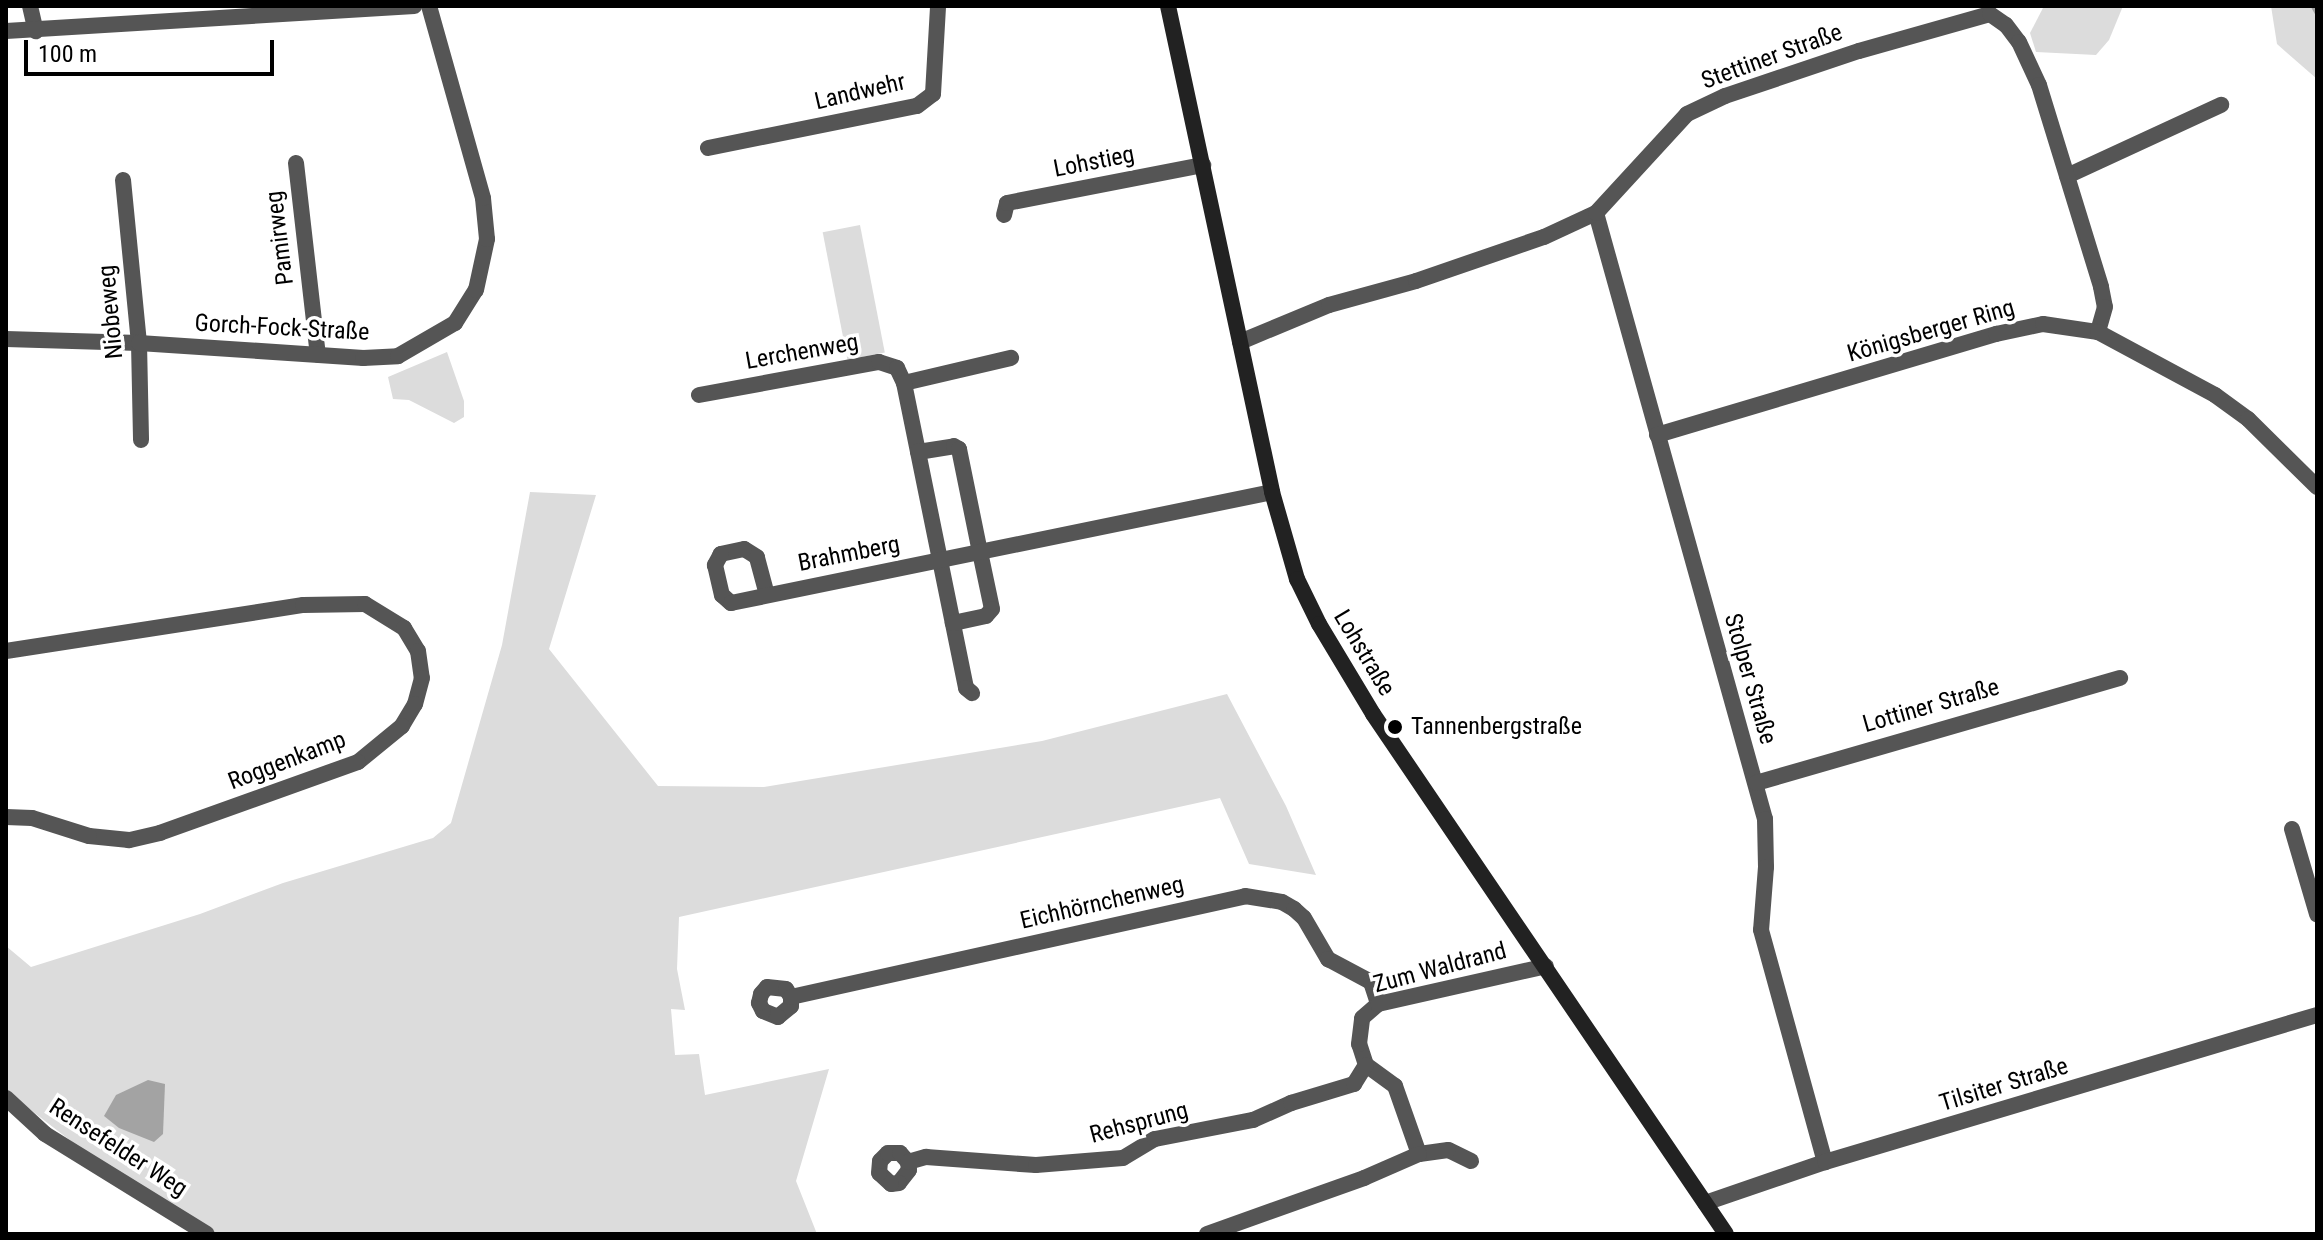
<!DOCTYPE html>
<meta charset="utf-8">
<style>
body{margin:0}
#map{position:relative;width:2323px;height:1240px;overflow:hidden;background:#fff;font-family:"Roboto Condensed",sans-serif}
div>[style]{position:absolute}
.green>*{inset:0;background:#dcdcdc;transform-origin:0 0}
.water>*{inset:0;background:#a3a3a3}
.stream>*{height:5px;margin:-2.5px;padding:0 2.5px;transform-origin:2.5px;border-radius:2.5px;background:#a3a3a3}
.street>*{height:16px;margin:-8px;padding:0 8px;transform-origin:8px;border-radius:8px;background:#555}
.secondary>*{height:16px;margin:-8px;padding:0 8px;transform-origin:8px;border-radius:8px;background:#222}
.dots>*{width:22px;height:22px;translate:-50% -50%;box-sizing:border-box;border:4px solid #fff;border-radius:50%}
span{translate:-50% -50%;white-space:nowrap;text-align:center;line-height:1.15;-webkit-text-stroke:7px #fff;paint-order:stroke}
.street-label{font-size:24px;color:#000}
.poi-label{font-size:24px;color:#000}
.left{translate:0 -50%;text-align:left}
.frame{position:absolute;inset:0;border:8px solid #000;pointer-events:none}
.scale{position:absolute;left:24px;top:40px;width:250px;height:36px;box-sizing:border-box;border:4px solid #000;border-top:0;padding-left:10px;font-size:24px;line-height:28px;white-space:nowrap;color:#000;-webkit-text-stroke:6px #fff;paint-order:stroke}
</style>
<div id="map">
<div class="green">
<div style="clip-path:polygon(2044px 6px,2123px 6px,2109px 40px,2096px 55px,2036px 52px,2030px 33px)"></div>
<div style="clip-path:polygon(2271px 6px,2317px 6px,2317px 79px,2277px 44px)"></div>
<div style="left:860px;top:225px;width:130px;height:38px;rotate:79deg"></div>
<div style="clip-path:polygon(447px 352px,464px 401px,464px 417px,454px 423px,409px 400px,393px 399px,388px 377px)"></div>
<div style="clip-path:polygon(530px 492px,596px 495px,549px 649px,658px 786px,764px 787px,1042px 741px,1227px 694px,1286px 806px,1316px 875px,1249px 864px,1220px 798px,679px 917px,677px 969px,685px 1010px,671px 1009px,675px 1055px,699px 1054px,705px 1095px,829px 1069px,796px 1181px,817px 1234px,200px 1234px,175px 1221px,6px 1091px,6px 946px,31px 967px,200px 914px,283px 883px,433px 838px,451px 823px,502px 645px)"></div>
</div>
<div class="water">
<div style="clip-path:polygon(148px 1080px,165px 1084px,163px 1134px,154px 1142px,119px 1128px,104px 1116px,116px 1095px)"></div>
</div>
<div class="stream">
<div style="left:2313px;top:6px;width:8px;rotate:60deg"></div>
</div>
<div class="street">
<div style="left:30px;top:6px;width:26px;rotate:77deg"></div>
<div style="left:6px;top:31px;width:409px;rotate:-3.5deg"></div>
<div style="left:708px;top:148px;width:213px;rotate:-11.4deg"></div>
<div style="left:917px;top:106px;width:20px;rotate:-37deg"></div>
<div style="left:933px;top:94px;width:88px;rotate:-86.7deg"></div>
<div style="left:296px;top:163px;width:193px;rotate:83.5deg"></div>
<div style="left:2067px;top:176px;width:170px;rotate:-24.8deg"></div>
<div style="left:123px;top:180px;width:164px;rotate:84.4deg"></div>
<div style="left:139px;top:343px;width:97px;rotate:88.8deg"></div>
<div style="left:1596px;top:213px;width:629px;rotate:74.42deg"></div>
<div style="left:1765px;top:819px;width:48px;rotate:88.8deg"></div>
<div style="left:1766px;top:867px;width:63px;rotate:94.5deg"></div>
<div style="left:1761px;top:930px;width:241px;rotate:74.6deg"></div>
<div style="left:1004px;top:215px;width:12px;rotate:-76deg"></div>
<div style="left:1007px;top:203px;width:200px;rotate:-11deg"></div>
<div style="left:6px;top:339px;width:133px;rotate:1.7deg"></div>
<div style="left:139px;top:343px;width:225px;rotate:3.8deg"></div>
<div style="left:363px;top:358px;width:35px;rotate:-3deg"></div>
<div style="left:398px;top:356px;width:66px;rotate:-30.1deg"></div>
<div style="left:455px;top:323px;width:39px;rotate:-58deg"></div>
<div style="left:476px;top:290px;width:52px;rotate:-77.8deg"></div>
<div style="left:487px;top:239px;width:41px;rotate:-95.6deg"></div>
<div style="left:483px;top:198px;width:199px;rotate:-105.7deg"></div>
<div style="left:1240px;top:342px;width:96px;rotate:-22.6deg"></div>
<div style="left:1329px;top:305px;width:90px;rotate:-15.4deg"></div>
<div style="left:1416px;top:281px;width:135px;rotate:-19deg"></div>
<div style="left:1544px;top:237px;width:57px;rotate:-24.8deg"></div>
<div style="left:1596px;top:213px;width:134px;rotate:-47.4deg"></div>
<div style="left:1687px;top:114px;width:42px;rotate:-25.3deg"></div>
<div style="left:1725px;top:96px;width:141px;rotate:-18.6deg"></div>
<div style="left:1859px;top:51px;width:136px;rotate:-15.8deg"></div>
<div style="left:1990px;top:14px;width:19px;rotate:35deg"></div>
<div style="left:2006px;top:25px;width:21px;rotate:53deg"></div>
<div style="left:2019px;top:42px;width:47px;rotate:65.1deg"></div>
<div style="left:2039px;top:85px;width:211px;rotate:72.9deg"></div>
<div style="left:2101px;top:287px;width:20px;rotate:79deg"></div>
<div style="left:2105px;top:307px;width:26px;rotate:106deg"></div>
<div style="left:904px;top:383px;width:110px;rotate:-13.2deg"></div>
<div style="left:699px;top:395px;width:183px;rotate:-10.4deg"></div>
<div style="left:879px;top:362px;width:19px;rotate:18deg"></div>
<div style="left:897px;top:368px;width:17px;rotate:65deg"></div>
<div style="left:904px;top:383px;width:311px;rotate:78.5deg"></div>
<div style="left:966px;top:688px;width:8px;rotate:40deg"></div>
<div style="left:1657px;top:435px;width:354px;rotate:-16.6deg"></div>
<div style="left:1996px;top:334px;width:48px;rotate:-12deg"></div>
<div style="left:2043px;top:324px;width:56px;rotate:8.3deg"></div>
<div style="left:2098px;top:332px;width:133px;rotate:28.3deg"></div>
<div style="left:2215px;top:395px;width:41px;rotate:36deg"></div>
<div style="left:2248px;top:419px;width:97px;rotate:44.6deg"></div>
<div style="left:918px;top:452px;width:36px;rotate:-9deg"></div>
<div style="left:954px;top:446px;width:6px;rotate:31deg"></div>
<div style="left:959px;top:449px;width:105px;rotate:78.5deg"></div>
<div style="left:980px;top:552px;width:58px;rotate:78.1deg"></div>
<div style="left:992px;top:609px;width:9px;rotate:131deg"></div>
<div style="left:986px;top:616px;width:34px;rotate:168deg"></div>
<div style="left:767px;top:595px;width:39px;rotate:-105deg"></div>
<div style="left:757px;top:557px;width:15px;rotate:-148deg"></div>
<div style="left:744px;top:549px;width:24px;rotate:168deg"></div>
<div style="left:721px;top:554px;width:13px;rotate:119deg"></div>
<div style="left:715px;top:565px;width:31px;rotate:77deg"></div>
<div style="left:722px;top:595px;width:12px;rotate:42deg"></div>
<div style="left:731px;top:603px;width:552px;rotate:-11.59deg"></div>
<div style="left:6px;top:651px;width:301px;rotate:-8.8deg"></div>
<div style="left:303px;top:605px;width:62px;rotate:-0.9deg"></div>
<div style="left:365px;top:604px;width:46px;rotate:31.6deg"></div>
<div style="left:404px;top:628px;width:27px;rotate:59deg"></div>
<div style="left:418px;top:651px;width:27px;rotate:82deg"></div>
<div style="left:422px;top:678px;width:27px;rotate:105deg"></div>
<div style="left:415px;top:704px;width:26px;rotate:121deg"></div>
<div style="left:402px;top:726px;width:57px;rotate:140.7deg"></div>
<div style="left:358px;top:762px;width:210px;rotate:160.3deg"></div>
<div style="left:160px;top:833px;width:32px;rotate:167deg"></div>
<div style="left:129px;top:840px;width:40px;rotate:-174.3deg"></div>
<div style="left:89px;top:836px;width:60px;rotate:-162.5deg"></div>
<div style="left:32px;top:818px;width:26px;rotate:-178deg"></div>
<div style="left:1756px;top:783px;width:379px;rotate:-16.1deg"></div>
<div style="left:2292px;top:829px;width:89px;rotate:73.6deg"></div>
<div style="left:791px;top:997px;width:9px;rotate:90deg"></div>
<div style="left:791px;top:1006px;width:17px;rotate:140deg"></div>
<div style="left:778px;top:1017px;width:16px;rotate:-158deg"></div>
<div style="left:763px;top:1011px;width:9px;rotate:-117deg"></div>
<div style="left:759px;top:1003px;width:9px;rotate:-77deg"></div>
<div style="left:761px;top:994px;width:9px;rotate:-49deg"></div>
<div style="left:767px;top:987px;width:19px;rotate:6deg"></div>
<div style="left:786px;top:989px;width:9px;rotate:58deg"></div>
<div style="left:791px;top:997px;width:465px;rotate:-12.5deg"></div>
<div style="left:1245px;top:896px;width:37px;rotate:9deg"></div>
<div style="left:1282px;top:902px;width:14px;rotate:30deg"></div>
<div style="left:1294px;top:909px;width:13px;rotate:42deg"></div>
<div style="left:1304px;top:918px;width:48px;rotate:59.7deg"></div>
<div style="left:1328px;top:959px;width:49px;rotate:28.1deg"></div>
<div style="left:1371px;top:982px;width:23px;rotate:72deg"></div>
<div style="left:6px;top:1098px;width:53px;rotate:42.7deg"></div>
<div style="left:45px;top:1134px;width:190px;rotate:31.7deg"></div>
<div style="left:1471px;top:1161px;width:25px;rotate:-154deg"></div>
<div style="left:1448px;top:1150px;width:29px;rotate:172deg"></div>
<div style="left:1419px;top:1154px;width:72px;rotate:-109.4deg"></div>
<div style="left:1395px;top:1086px;width:36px;rotate:-144deg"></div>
<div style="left:1366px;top:1065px;width:22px;rotate:-108deg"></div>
<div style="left:1359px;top:1044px;width:26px;rotate:-83deg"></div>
<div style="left:1362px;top:1018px;width:21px;rotate:-41deg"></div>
<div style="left:1378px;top:1004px;width:172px;rotate:-12.7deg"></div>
<div style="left:908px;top:1162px;width:8px;rotate:83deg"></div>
<div style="left:909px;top:1170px;width:16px;rotate:128deg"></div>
<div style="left:899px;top:1183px;width:8px;rotate:173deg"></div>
<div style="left:891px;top:1184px;width:16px;rotate:-137deg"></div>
<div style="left:879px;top:1173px;width:12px;rotate:-85deg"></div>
<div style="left:880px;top:1161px;width:11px;rotate:-45deg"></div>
<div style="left:888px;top:1153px;width:12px"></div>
<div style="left:900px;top:1153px;width:12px;rotate:48deg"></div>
<div style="left:908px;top:1162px;width:19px;rotate:-16deg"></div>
<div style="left:926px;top:1157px;width:110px;rotate:4.2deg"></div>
<div style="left:1036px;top:1165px;width:87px;rotate:-4.6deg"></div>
<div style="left:1123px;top:1158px;width:37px;rotate:-31deg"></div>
<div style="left:1155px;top:1139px;width:100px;rotate:-11deg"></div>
<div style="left:1253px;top:1120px;width:42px;rotate:-24.1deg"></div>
<div style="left:1291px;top:1103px;width:66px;rotate:-16.8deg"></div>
<div style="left:1354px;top:1084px;width:22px;rotate:-58deg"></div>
<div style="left:1705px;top:1203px;width:127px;rotate:-18.9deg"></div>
<div style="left:1825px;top:1162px;width:513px;rotate:-16.64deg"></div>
<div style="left:1207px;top:1234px;width:167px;rotate:-19.6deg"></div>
<div style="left:1364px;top:1178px;width:60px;rotate:-23.6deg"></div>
</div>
<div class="secondary">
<div style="left:1168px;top:6px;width:497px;rotate:77.9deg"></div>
<div style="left:1272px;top:492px;width:91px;rotate:74deg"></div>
<div style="left:1297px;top:579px;width:50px;rotate:63.9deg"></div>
<div style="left:1319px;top:624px;width:105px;rotate:59deg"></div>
<div style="left:1373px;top:714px;width:628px;rotate:55.83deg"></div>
</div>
<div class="dots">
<div style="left:1395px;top:727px;background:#000"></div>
</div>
<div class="street-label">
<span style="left:1772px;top:57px;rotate:-20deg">Stettiner Straße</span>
<span style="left:860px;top:92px;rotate:-13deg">Landwehr</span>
<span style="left:1094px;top:162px;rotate:-11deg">Lohstieg</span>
<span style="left:280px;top:238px;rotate:-97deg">Pamirweg</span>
<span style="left:111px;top:312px;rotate:-95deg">Niobeweg</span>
<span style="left:282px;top:328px;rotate:3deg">Gorch-Fock-Straße</span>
<span style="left:1931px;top:331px;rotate:-16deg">Königsberger Ring</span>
<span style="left:802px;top:352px;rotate:-10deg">Lerchenweg</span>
<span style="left:849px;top:554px;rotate:-11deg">Brahmberg</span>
<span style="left:1364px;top:653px;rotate:59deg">Lohstraße</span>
<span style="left:1750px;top:679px;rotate:74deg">Stolper Straße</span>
<span style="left:1931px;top:706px;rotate:-16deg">Lottiner Straße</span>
<span style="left:287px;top:761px;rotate:-21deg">Roggenkamp</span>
<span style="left:1102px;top:903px;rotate:-13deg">Eichhörnchenweg</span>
<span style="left:1440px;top:968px;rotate:-15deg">Zum Waldrand</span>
<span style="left:2004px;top:1085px;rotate:-17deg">Tilsiter Straße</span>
<span style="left:1139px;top:1123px;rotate:-15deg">Rehsprung</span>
<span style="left:118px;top:1148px;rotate:33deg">Rensefelder Weg</span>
</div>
<div class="poi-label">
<span class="left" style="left:1411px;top:727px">Tannenbergstraße</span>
</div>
<div class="frame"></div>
<div class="scale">100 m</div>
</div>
